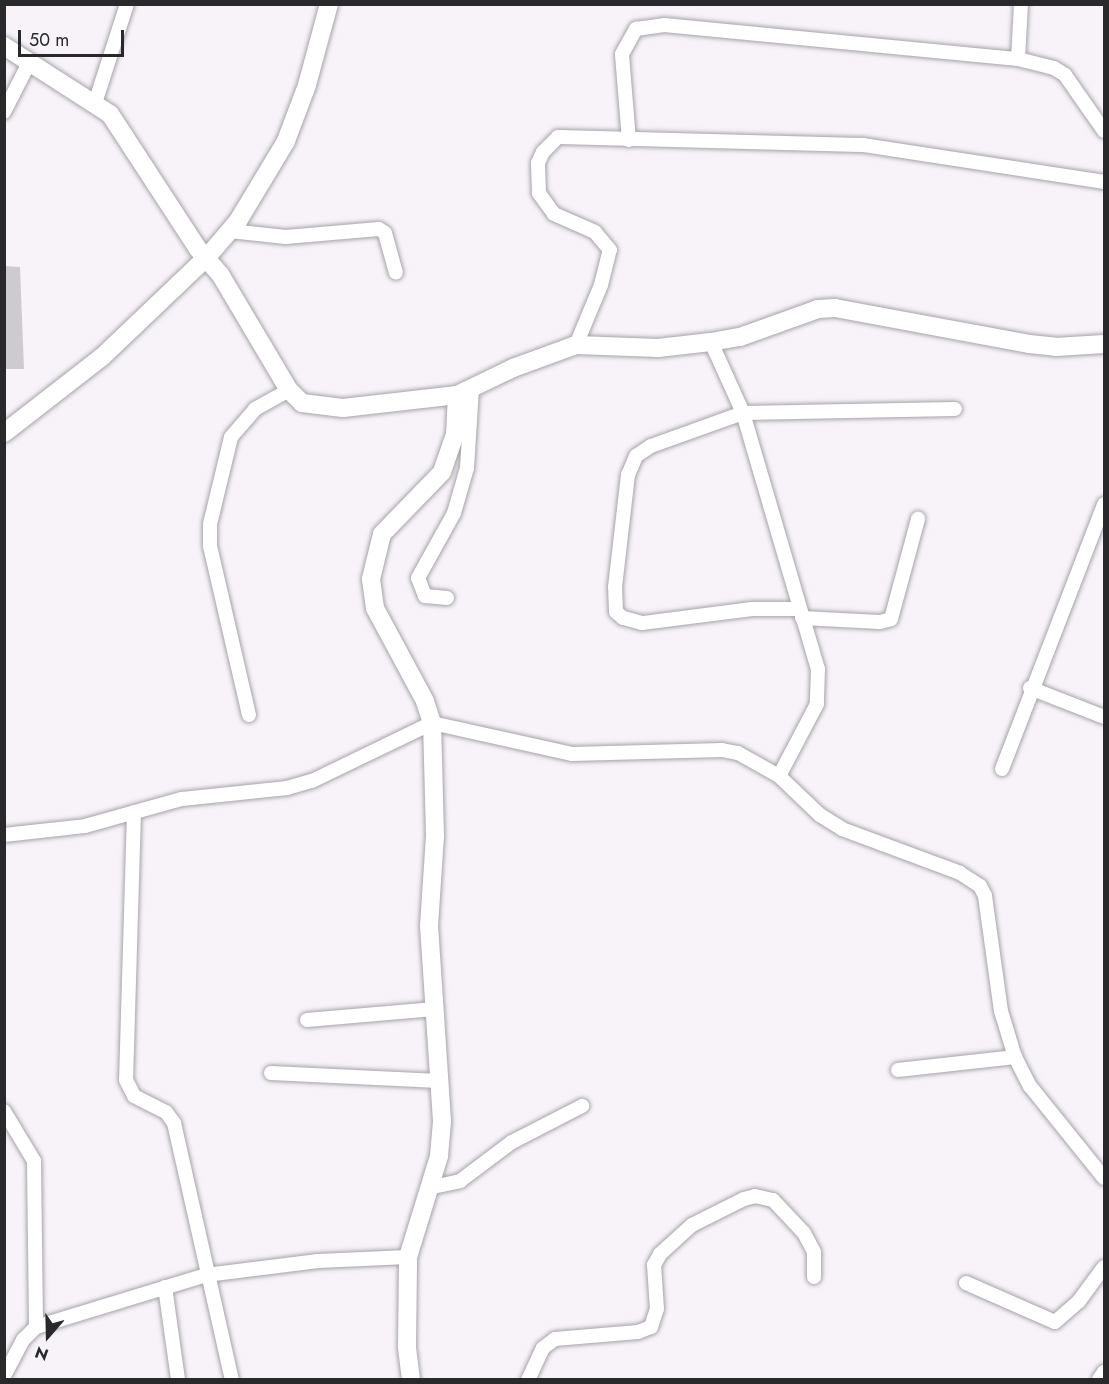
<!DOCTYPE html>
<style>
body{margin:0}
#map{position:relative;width:1109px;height:1384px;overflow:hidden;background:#f7f3f9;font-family:Jost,sans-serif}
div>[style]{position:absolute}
.building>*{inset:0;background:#cecbd0}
.roads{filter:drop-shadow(0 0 2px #a6a3a8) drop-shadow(0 0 2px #a6a3a8)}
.street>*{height:14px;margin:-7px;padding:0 7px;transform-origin:7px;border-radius:7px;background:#fff}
.secondary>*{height:18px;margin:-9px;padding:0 9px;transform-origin:9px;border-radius:9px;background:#fff}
span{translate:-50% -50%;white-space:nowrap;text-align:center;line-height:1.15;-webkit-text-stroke:4.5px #f7f3f9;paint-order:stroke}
.frame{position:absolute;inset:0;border:6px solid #29282a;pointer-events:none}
.north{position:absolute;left:18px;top:1306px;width:60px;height:60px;-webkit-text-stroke:4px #f7f3f9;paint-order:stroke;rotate:200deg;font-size:16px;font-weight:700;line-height:24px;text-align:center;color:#29282a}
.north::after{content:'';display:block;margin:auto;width:21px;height:27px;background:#29282a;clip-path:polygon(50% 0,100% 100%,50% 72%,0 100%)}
.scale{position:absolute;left:18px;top:30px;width:106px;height:27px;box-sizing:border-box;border:3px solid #29282a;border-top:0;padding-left:8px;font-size:18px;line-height:21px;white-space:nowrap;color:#29282a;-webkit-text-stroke:4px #f7f3f9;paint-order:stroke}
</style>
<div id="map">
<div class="building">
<div style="clip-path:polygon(4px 266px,20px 267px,24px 369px,4px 369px)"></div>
</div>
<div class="roads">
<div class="street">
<div style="left:1018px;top:59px;width:55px;rotate:-86.9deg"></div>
<div style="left:95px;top:103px;width:104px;rotate:-72.1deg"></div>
<div style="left:4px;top:112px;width:55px;rotate:-63deg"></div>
<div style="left:629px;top:140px;width:86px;rotate:-94.7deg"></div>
<div style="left:622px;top:54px;width:29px;rotate:-61deg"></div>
<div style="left:636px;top:29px;width:28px;rotate:-8deg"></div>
<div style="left:664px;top:25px;width:356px;rotate:5.5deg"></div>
<div style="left:1018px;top:59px;width:37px;rotate:14deg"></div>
<div style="left:1054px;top:68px;width:13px;rotate:32deg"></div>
<div style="left:1065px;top:75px;width:68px;rotate:55.1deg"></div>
<div style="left:230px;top:231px;width:56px;rotate:6.1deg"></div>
<div style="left:286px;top:237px;width:93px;rotate:-4.9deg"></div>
<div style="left:379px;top:229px;width:7px;rotate:34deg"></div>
<div style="left:385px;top:233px;width:41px;rotate:74.6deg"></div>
<div style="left:711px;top:342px;width:78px;rotate:65.7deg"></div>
<div style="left:743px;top:413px;width:267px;rotate:73.7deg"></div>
<div style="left:818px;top:669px;width:35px;rotate:92deg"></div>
<div style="left:817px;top:704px;width:81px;rotate:117.8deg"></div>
<div style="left:576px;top:345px;width:65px;rotate:-67.4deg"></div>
<div style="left:601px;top:285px;width:36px;rotate:-76deg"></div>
<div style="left:610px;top:250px;width:23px;rotate:-130deg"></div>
<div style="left:595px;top:232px;width:45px;rotate:-156.3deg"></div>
<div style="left:554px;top:214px;width:26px;rotate:-126deg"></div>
<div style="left:539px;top:193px;width:30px;rotate:-92deg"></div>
<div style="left:538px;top:163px;width:12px;rotate:-66deg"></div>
<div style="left:543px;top:152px;width:21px;rotate:-45deg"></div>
<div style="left:558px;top:137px;width:305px;rotate:1.5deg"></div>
<div style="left:863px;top:145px;width:244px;rotate:8.7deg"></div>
<div style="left:447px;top:598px;width:22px;rotate:-175deg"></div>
<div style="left:425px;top:596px;width:19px;rotate:-111deg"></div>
<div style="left:418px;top:578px;width:74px;rotate:-61deg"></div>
<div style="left:454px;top:513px;width:47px;rotate:-73.9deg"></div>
<div style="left:467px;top:468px;width:80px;rotate:-86.4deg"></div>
<div style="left:799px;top:609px;width:47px;rotate:180deg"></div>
<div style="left:752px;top:609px;width:111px;rotate:172.7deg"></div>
<div style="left:642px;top:623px;width:20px;rotate:-165deg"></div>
<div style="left:623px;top:618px;width:9px;rotate:-139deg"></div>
<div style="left:616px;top:612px;width:25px;rotate:-92deg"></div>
<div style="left:615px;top:587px;width:113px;rotate:-83.4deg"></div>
<div style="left:628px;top:475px;width:21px;rotate:-67deg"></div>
<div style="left:636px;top:456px;width:18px;rotate:-34deg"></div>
<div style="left:651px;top:446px;width:98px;rotate:-19.7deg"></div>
<div style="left:743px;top:413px;width:212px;rotate:-1.1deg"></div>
<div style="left:802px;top:618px;width:78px;rotate:2.9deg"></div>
<div style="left:880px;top:622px;width:11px;rotate:-15deg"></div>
<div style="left:891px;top:619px;width:104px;rotate:-74.9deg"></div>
<div style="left:1030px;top:688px;width:79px;rotate:21.4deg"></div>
<div style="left:249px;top:715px;width:173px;rotate:-103deg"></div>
<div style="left:210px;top:546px;width:22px;rotate:-90deg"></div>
<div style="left:210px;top:524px;width:89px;rotate:-76.4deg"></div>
<div style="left:231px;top:437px;width:37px;rotate:-49deg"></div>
<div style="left:255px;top:409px;width:39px;rotate:-29deg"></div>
<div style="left:1002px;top:769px;width:284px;rotate:-68.9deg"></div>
<div style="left:134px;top:812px;width:268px;rotate:91.7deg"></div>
<div style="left:126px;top:1080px;width:18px;rotate:63deg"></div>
<div style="left:134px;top:1096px;width:36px;rotate:27deg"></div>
<div style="left:166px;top:1112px;width:14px;rotate:54deg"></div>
<div style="left:174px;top:1123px;width:263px;rotate:77.3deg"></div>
<div style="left:4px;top:835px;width:81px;rotate:-6.3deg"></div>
<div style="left:85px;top:826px;width:101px;rotate:-15.6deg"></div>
<div style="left:182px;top:799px;width:106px;rotate:-6deg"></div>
<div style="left:287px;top:788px;width:26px;rotate:-16deg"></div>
<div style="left:312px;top:781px;width:133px;rotate:-25.8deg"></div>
<div style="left:432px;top:723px;width:143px;rotate:12.5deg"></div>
<div style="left:572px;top:754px;width:150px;rotate:-1.5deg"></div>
<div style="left:722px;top:750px;width:16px;rotate:11deg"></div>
<div style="left:738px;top:753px;width:47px;rotate:29.3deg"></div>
<div style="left:779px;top:776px;width:57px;rotate:43.6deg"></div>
<div style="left:820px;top:815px;width:26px;rotate:32deg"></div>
<div style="left:842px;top:829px;width:126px;rotate:20.4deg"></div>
<div style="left:960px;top:873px;width:24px;rotate:33deg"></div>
<div style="left:980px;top:886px;width:11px;rotate:63deg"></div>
<div style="left:985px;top:896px;width:116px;rotate:82.1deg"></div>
<div style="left:1001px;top:1011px;width:48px;rotate:73.1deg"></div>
<div style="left:1015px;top:1057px;width:33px;rotate:63deg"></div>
<div style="left:1030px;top:1086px;width:118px;rotate:51.2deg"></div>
<div style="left:307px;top:1020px;width:128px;rotate:-4.9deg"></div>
<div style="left:898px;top:1070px;width:118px;rotate:-6.3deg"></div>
<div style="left:271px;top:1073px;width:168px;rotate:2.7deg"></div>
<div style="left:4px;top:1111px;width:58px;rotate:59deg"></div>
<div style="left:34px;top:1161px;width:166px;rotate:89.3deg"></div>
<div style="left:428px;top:1188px;width:33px;rotate:-12deg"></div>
<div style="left:460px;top:1181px;width:65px;rotate:-36.9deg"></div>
<div style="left:512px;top:1142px;width:79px;rotate:-27.2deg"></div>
<div style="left:966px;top:1283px;width:97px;rotate:23.7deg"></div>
<div style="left:1055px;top:1322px;width:32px;rotate:-41deg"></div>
<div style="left:1079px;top:1301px;width:42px;rotate:-53.7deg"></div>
<div style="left:165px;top:1287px;width:94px;rotate:82deg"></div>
<div style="left:4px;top:1376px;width:41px;rotate:-62.2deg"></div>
<div style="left:23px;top:1340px;width:18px;rotate:-45deg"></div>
<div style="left:36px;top:1327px;width:178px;rotate:-17deg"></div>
<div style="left:206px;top:1275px;width:113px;rotate:-7.1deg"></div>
<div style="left:318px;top:1261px;width:90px;rotate:-2.5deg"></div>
<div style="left:1099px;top:1379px;width:9px;rotate:-54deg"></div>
<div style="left:528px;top:1380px;width:35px;rotate:-65deg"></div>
<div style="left:543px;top:1348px;width:15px;rotate:-37deg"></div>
<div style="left:555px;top:1339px;width:83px;rotate:-4.8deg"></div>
<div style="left:638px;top:1332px;width:14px;rotate:-21deg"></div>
<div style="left:651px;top:1327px;width:19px;rotate:-72deg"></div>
<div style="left:657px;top:1309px;width:44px;rotate:-93.9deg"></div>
<div style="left:654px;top:1265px;width:13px;rotate:-61deg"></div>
<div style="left:660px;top:1254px;width:43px;rotate:-42.2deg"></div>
<div style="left:692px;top:1225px;width:58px;rotate:-26.6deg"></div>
<div style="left:744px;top:1199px;width:11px;rotate:-15deg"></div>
<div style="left:755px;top:1196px;width:18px;rotate:13deg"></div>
<div style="left:773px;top:1200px;width:45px;rotate:46.8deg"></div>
<div style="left:804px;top:1233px;width:21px;rotate:62deg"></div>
<div style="left:814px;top:1252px;width:25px;rotate:90deg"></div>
</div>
<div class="secondary">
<div style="left:4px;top:46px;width:126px;rotate:32.7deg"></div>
<div style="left:110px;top:114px;width:161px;rotate:56.9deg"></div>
<div style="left:198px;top:249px;width:33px;rotate:49deg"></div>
<div style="left:220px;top:274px;width:135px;rotate:59.3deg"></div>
<div style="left:289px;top:390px;width:18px;rotate:45deg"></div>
<div style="left:302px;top:403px;width:41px;rotate:7deg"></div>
<div style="left:343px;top:408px;width:115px;rotate:-6.5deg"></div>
<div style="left:457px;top:395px;width:62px;rotate:-25.7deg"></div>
<div style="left:513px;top:368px;width:67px;rotate:-20.1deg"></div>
<div style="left:576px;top:345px;width:82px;rotate:2.1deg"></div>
<div style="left:658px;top:348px;width:53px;rotate:-6.5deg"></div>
<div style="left:711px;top:342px;width:29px;rotate:-10deg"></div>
<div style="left:740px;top:337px;width:83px;rotate:-19.7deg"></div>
<div style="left:818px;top:309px;width:17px;rotate:-3deg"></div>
<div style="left:835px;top:308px;width:197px;rotate:10.5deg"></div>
<div style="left:1029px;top:344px;width:27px;rotate:6deg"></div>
<div style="left:1056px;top:347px;width:48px;rotate:-3.6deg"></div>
<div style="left:4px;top:433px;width:124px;rotate:-37.8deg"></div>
<div style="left:102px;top:357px;width:146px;rotate:-43.6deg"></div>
<div style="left:208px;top:256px;width:46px;rotate:-49.4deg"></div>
<div style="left:238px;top:221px;width:93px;rotate:-59deg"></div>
<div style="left:286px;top:141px;width:60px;rotate:-69.4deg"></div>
<div style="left:307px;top:85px;width:84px;rotate:-74.8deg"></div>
<div style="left:411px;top:1380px;width:35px;rotate:-97deg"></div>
<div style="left:407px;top:1345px;width:88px;rotate:-89.3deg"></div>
<div style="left:408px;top:1257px;width:106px;rotate:-72.9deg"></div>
<div style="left:439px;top:1156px;width:35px;rotate:-85deg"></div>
<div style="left:442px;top:1121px;width:195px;rotate:-93.8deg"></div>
<div style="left:429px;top:926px;width:90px;rotate:-86.2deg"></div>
<div style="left:435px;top:836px;width:113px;rotate:-91.5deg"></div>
<div style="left:432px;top:723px;width:23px;rotate:-108deg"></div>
<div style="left:425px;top:701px;width:106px;rotate:-118.3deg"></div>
<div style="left:375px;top:608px;width:29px;rotate:-98deg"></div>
<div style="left:371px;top:579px;width:46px;rotate:-76.3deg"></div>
<div style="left:382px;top:534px;width:86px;rotate:-45.9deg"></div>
<div style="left:442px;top:472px;width:39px;rotate:-71deg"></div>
<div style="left:455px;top:435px;width:40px;rotate:-87.1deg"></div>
</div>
</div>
<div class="frame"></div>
<div class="north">N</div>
<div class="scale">50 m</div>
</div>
